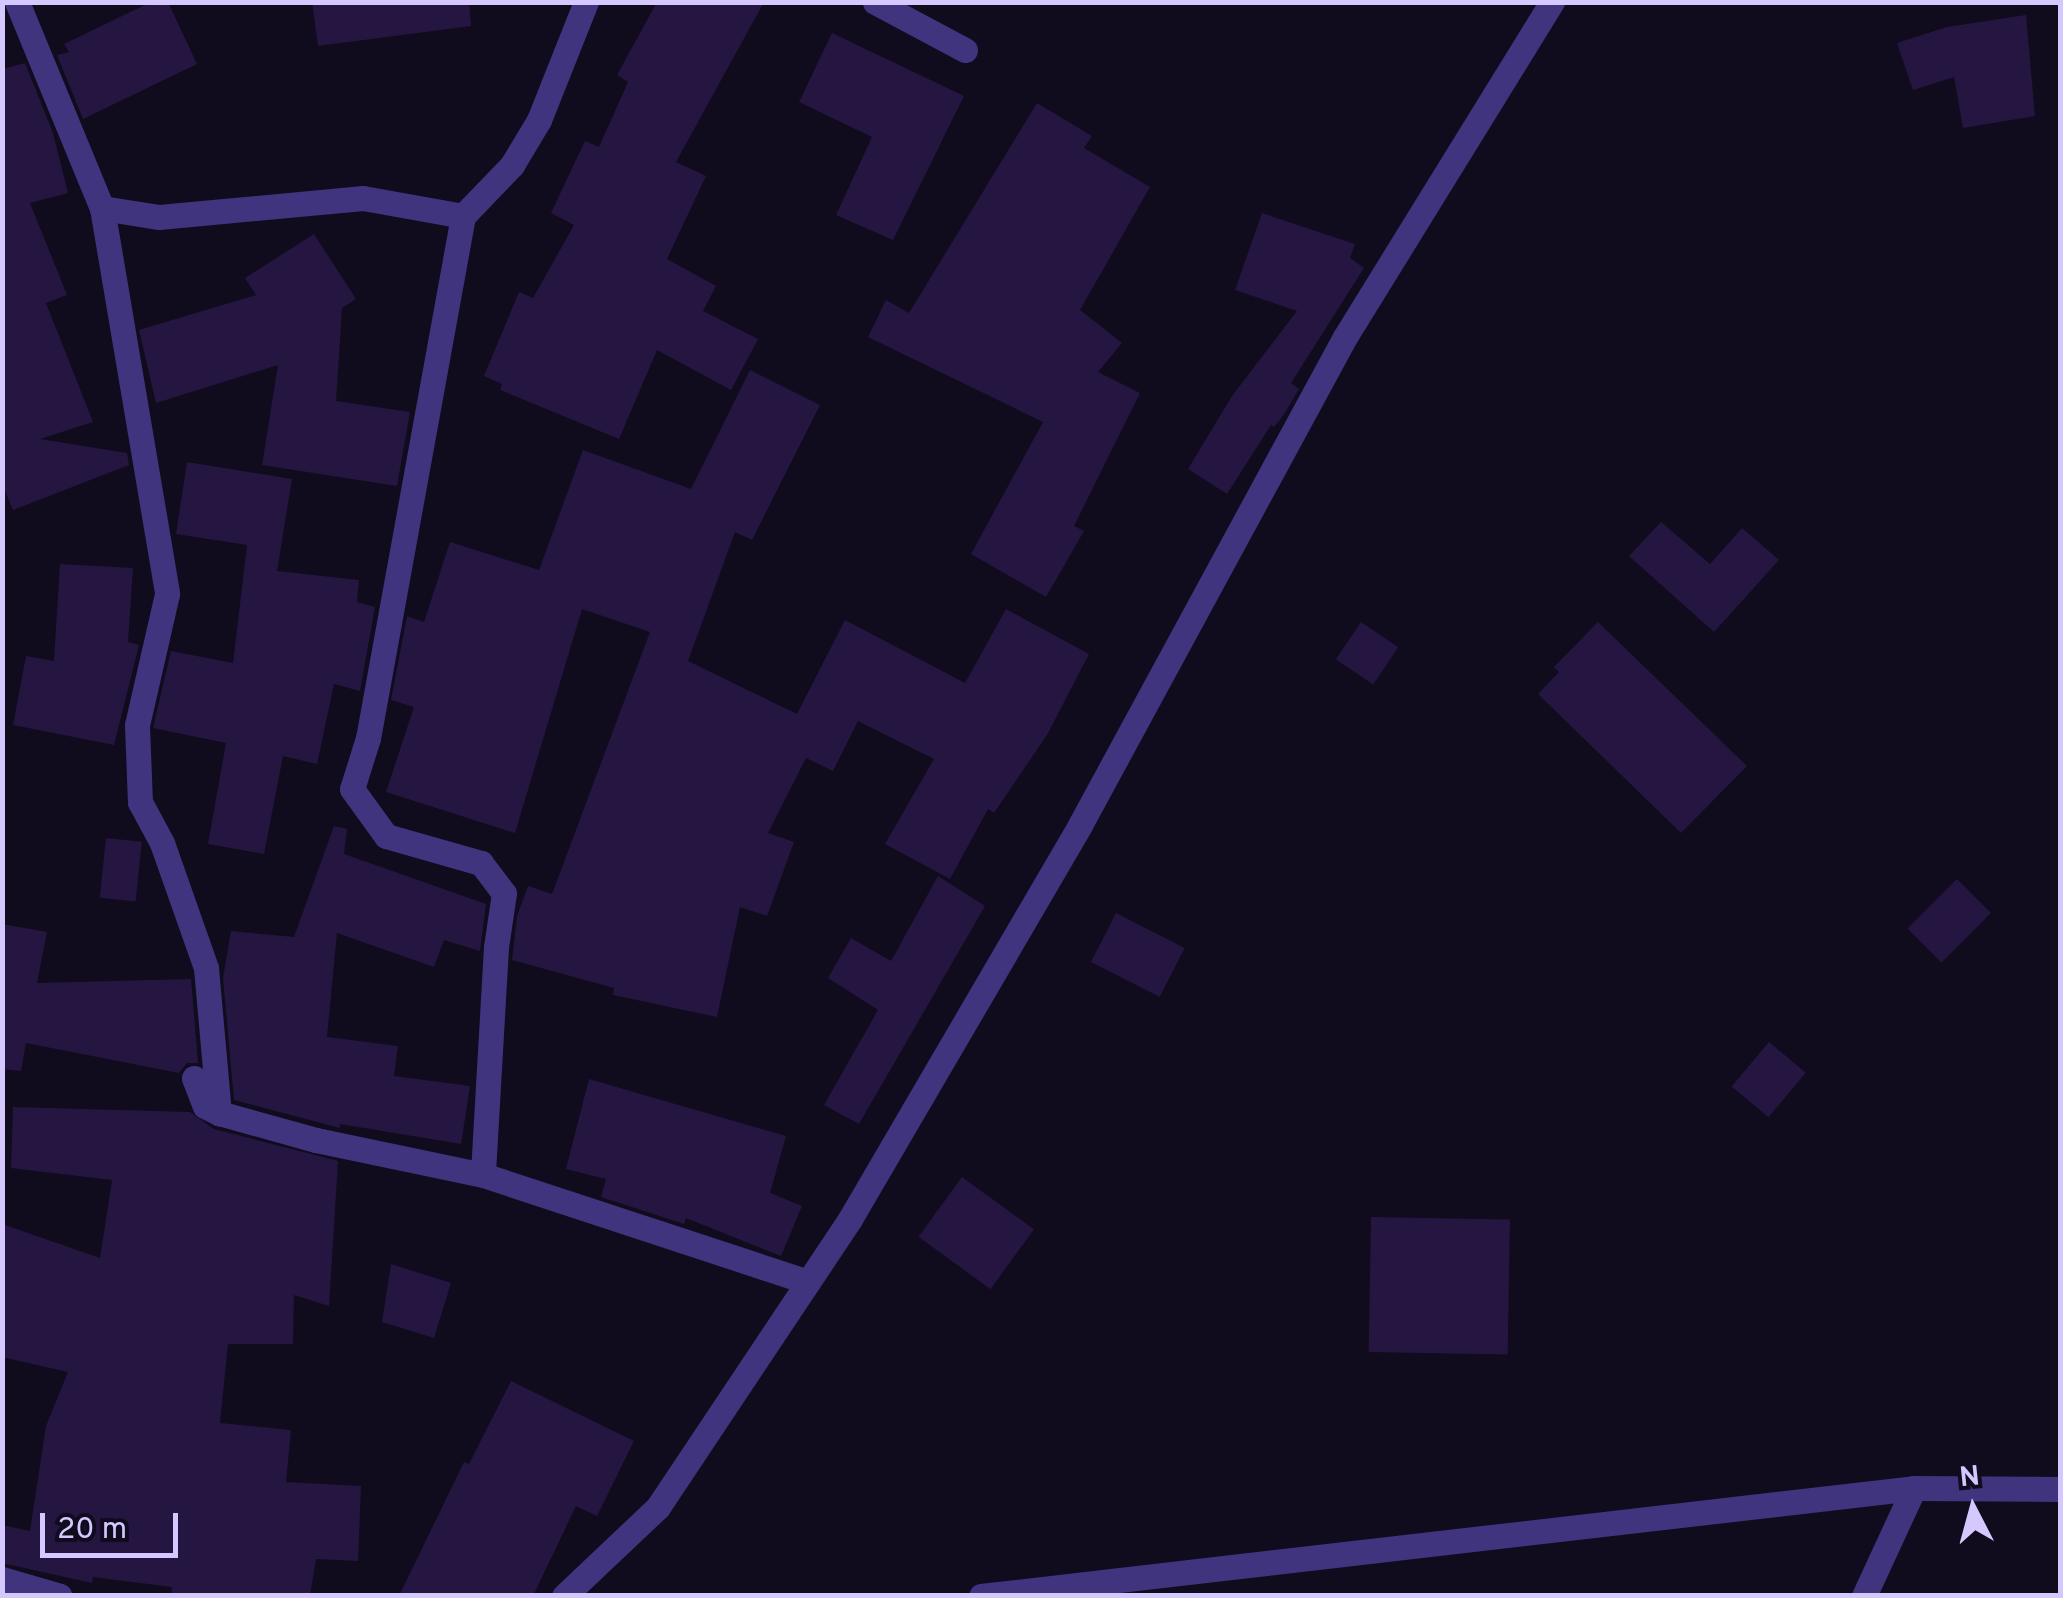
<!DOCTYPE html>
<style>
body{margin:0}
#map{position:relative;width:2063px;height:1598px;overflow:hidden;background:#110b1e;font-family:Overpass,sans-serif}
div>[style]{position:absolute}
.building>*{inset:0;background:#241640;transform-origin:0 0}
.minor>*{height:25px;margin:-12.5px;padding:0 12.5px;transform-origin:12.5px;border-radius:12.5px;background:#40347f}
span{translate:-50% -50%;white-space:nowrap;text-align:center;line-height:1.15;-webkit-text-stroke:10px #110b1e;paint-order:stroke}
.frame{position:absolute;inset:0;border:5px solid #d5c8ff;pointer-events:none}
.north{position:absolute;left:1923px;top:1458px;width:100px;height:100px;-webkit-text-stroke:8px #110b1e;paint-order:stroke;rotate:354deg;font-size:28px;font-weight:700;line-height:40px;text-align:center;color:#d5c8ff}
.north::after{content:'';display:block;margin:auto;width:35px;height:45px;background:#d5c8ff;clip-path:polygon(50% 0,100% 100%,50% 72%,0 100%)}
.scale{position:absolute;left:40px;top:1513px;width:138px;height:45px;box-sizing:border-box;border:5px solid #d5c8ff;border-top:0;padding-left:12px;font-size:30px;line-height:35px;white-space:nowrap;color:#d5c8ff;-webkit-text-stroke:8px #110b1e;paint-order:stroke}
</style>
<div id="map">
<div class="building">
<div style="clip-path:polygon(151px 2px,168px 2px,197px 64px,83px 119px,57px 55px,69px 52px,64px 44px)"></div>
<div style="clip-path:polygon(312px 2px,469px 2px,471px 26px,318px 46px)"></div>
<div style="clip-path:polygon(657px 2px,764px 2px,676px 162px,706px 176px,667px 259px,716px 286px,703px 311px,758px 339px,731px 390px,657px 350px,619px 439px,500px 390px,502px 384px,484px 376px,519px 292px,533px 298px,574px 225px,551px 213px,585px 141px,599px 147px,628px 82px,617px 75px)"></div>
<div style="clip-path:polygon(2026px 15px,2035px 116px,1963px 128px,1954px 77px,1913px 90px,1897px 43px,1947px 27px)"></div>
<div style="clip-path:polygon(832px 33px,964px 96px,893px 240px,836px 215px,872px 137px,799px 102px)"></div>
<div style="clip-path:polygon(25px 63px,53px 133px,68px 193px,30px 203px,67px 295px,46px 303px,93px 422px,40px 439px,127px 453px,129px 465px,13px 510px,2px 484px,2px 69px)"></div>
<div style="clip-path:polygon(1037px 103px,1092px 136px,1084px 148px,1150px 187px,1080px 310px,1122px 343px,1098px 372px,1140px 393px,1074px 526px,1084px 531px,1046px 597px,971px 554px,1043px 422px,868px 337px,886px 300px,909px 313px)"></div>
<div style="clip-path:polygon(1262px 213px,1355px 244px,1350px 258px,1364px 268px,1291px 383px,1299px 389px,1285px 413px,1274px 427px,1271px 425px,1227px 494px,1188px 469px,1232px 396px,1297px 311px,1235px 290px)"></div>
<div style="clip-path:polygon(314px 234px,356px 299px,342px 308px,336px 401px,410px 412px,397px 486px,262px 465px,278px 365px,156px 403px,139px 330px,256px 295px,245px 278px)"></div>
<div style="clip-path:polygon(750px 370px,820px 405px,752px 540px,735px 532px,688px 661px,797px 714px,845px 620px,965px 683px,1006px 609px,1089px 654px,1047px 735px,994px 813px,988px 809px,950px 879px,885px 844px,934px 759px,858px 721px,833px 771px,806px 758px,768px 833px,794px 842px,767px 916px,740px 907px,717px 1017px,613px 995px,614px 988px,512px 960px,517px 916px,528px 886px,552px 894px,650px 632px,582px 609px,515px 833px,386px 792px,414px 707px,391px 700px,407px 616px,424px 622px,450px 542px,539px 570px,583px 450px,691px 489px)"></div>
<div style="clip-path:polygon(187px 462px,292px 479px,277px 571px,359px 580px,357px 602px,375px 607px,360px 691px,334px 684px,317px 764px,283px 756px,264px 854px,208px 844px,226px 743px,153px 728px,171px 651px,233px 663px,247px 545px,176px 534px)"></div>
<div style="clip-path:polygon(1661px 522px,1710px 564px,1742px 528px,1779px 560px,1714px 632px,1629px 556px)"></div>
<div style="clip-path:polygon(60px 564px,133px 568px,128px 642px,139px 645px,114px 745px,13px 725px,26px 656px,54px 661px)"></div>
<div style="left:1361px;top:622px;width:45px;height:45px;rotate:34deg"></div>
<div style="clip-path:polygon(1598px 622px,1747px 766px,1681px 833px,1538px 694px,1559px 672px,1554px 667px)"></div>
<div style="clip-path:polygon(334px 826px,347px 829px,344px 854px,486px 904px,480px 951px,444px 940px,434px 967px,337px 933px,327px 1037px,398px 1046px,394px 1076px,470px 1086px,461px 1144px,340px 1124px,340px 1128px,234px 1100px,223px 978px,231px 931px,294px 937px)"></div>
<div style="left:106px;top:838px;width:36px;height:60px;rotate:6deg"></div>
<div style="clip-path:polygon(938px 876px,985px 906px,859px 1124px,824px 1105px,878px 1010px,828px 978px,851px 938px,891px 961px)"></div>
<div style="left:1957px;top:879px;width:48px;height:70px;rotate:45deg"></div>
<div style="left:1116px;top:913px;width:77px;height:55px;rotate:27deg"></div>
<div style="clip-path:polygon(2px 924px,47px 932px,37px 983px,191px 979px,198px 1063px,187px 1063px,179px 1073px,26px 1043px,21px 1071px,2px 1069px)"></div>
<div style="left:1769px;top:1042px;width:48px;height:58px;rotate:40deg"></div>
<div style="clip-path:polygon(589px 1079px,786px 1136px,770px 1193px,802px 1206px,781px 1256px,686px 1218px,684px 1224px,601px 1197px,606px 1179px,566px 1169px)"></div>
<div style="clip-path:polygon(13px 1107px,190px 1112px,214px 1129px,338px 1161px,329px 1306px,294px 1295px,293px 1344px,228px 1344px,220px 1423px,291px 1430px,286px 1482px,361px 1486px,358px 1561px,316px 1559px,310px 1596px,171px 1596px,172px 1587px,93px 1577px,92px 1583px,2px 1563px,2px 1525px,30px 1531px,46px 1426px,68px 1372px,2px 1357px,2px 1224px,100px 1258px,112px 1180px,11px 1168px)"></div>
<div style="left:962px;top:1177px;width:89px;height:74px;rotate:36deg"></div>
<div style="left:1371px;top:1217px;width:139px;height:135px;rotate:1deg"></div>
<div style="clip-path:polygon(391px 1264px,451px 1283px,434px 1338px,382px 1322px)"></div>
<div style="clip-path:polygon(511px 1381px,634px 1441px,597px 1516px,576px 1506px,533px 1596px,399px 1596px,464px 1462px,469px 1464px)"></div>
</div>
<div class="minor">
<div style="left:17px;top:2px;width:223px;rotate:67.6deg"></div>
<div style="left:102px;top:208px;width:391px;rotate:80.4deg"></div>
<div style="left:167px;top:594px;width:134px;rotate:102.9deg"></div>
<div style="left:137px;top:725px;width:77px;rotate:87.8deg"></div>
<div style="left:140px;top:802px;width:47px;rotate:61.8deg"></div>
<div style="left:162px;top:843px;width:133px;rotate:70.6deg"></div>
<div style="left:206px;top:968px;width:146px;rotate:84.9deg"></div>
<div style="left:875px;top:2px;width:102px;rotate:28.1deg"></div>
<div style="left:102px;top:208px;width:58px;rotate:9deg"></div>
<div style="left:159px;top:217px;width:205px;rotate:-5.3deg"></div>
<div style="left:363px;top:198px;width:102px;rotate:10.2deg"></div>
<div style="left:463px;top:216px;width:71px;rotate:-46.1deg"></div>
<div style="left:512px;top:165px;width:52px;rotate:-59deg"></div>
<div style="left:539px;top:120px;width:127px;rotate:-68.3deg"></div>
<div style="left:463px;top:216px;width:531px;rotate:100.31deg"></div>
<div style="left:368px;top:738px;width:53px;rotate:107.4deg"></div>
<div style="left:352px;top:789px;width:58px;rotate:54.1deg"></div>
<div style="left:386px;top:836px;width:99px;rotate:15.9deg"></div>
<div style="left:481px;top:863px;width:38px;rotate:53deg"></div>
<div style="left:504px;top:893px;width:55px;rotate:98.4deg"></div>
<div style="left:496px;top:947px;width:228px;rotate:93.3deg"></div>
<div style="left:194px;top:1078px;width:30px;rotate:69deg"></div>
<div style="left:205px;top:1106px;width:16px;rotate:27deg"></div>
<div style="left:219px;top:1113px;width:101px;rotate:15.6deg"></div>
<div style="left:316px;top:1140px;width:171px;rotate:11.8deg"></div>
<div style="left:483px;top:1175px;width:342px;rotate:18.2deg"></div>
<div style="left:2px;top:1579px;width:60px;rotate:16.3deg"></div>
<div style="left:564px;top:1596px;width:129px;rotate:-43.4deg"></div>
<div style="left:658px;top:1507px;width:346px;rotate:-56.3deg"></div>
<div style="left:850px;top:1219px;width:456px;rotate:-59.7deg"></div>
<div style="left:1080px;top:825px;width:555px;rotate:-61.5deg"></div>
<div style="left:1345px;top:337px;width:394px;rotate:-58.3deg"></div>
<div style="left:981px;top:1596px;width:939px;rotate:-6.6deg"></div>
<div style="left:1914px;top:1488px;width:146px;rotate:0.4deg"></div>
<div style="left:1864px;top:1596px;width:119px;rotate:-65.2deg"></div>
</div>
<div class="frame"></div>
<div class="north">N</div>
<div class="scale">20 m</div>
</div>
